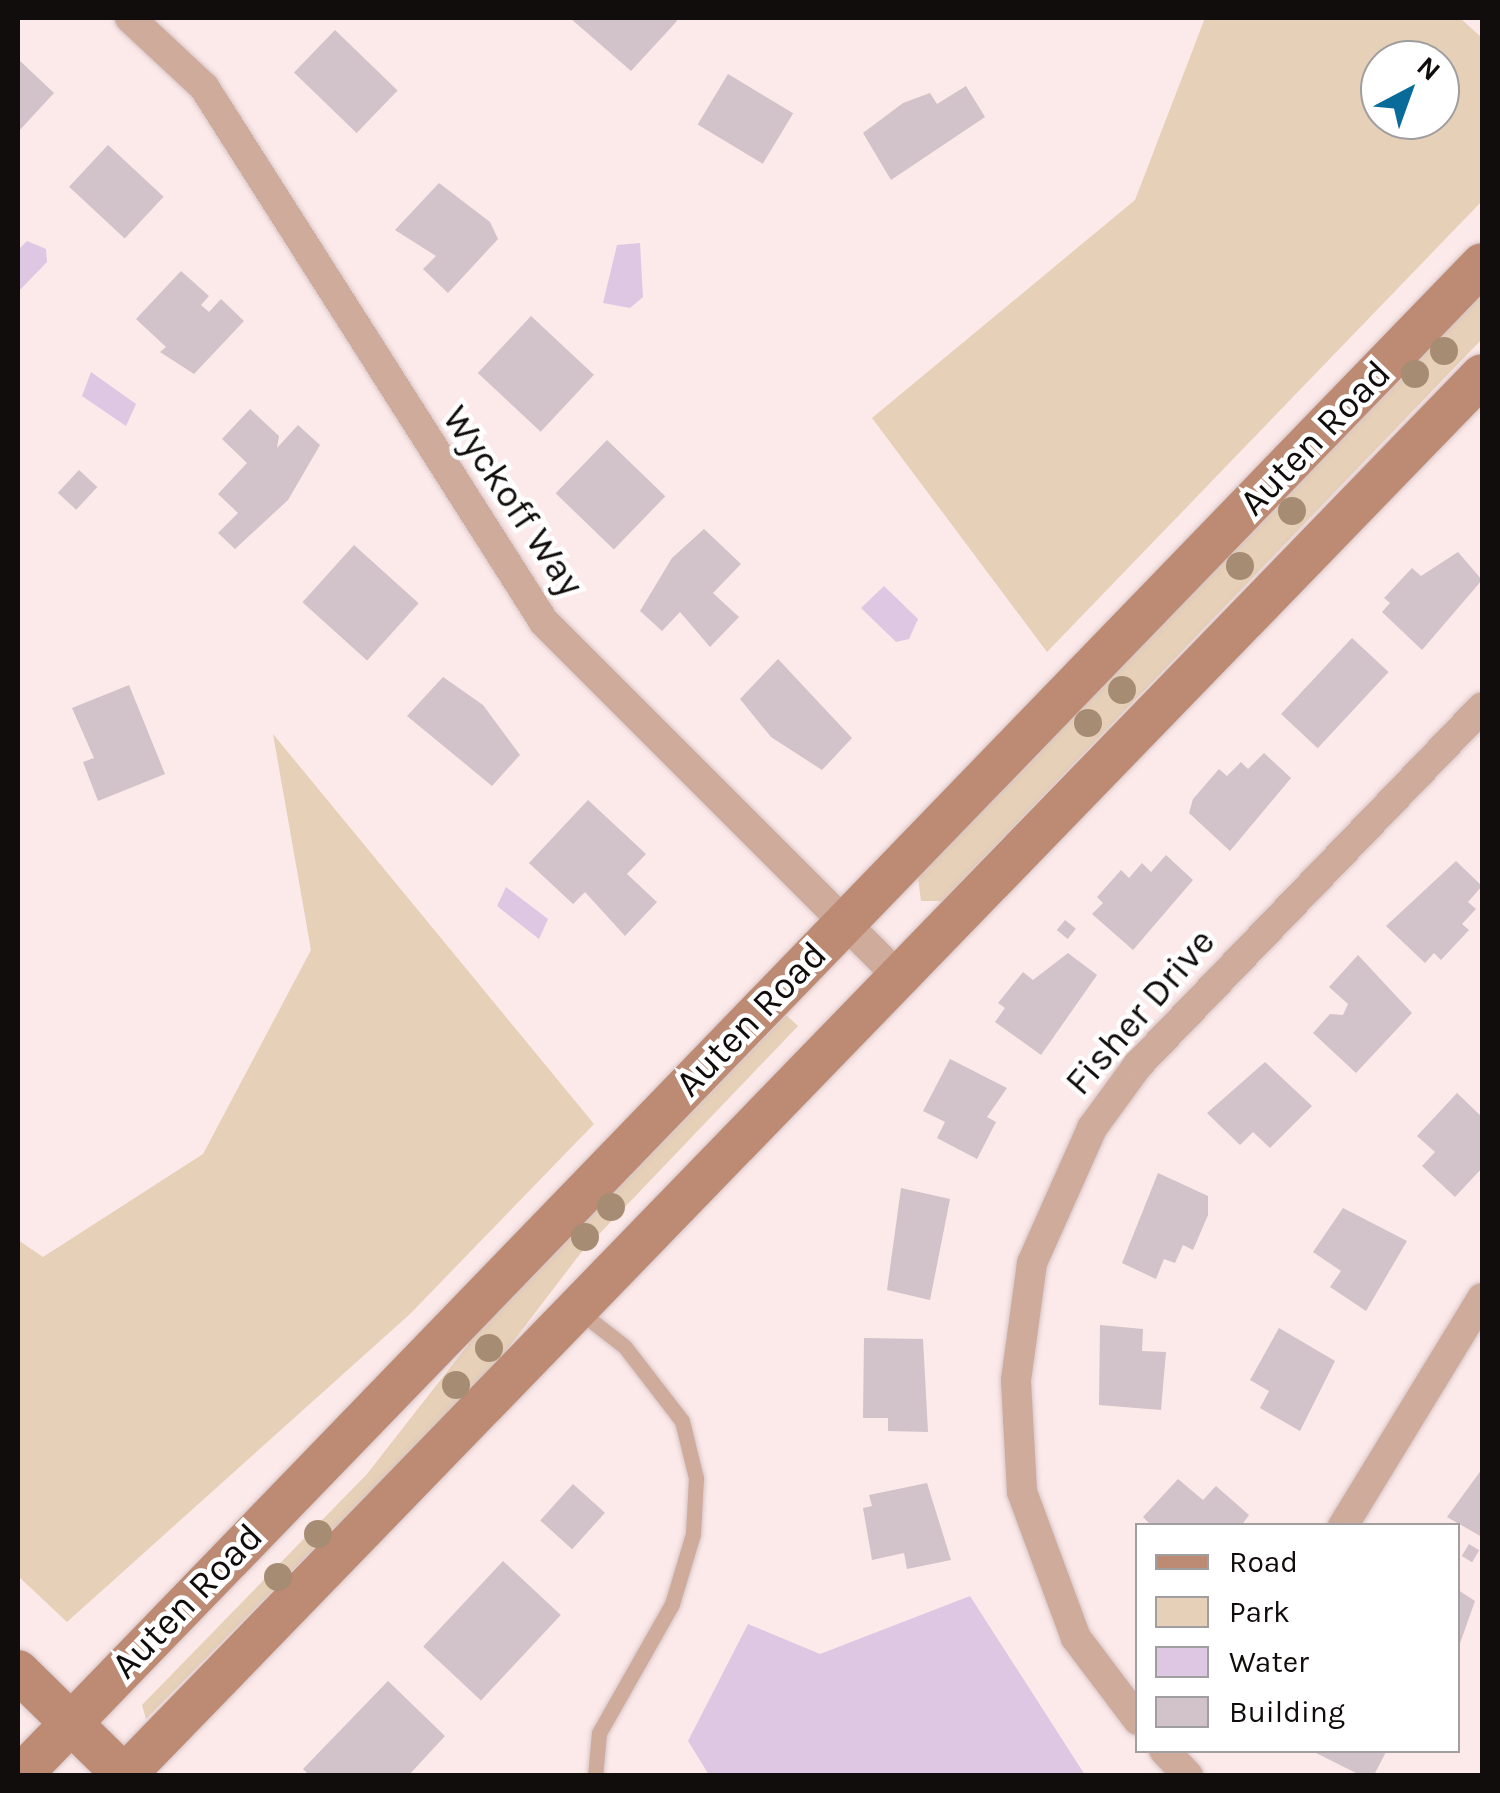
<!DOCTYPE html>
<style>
body{margin:0}
#map{position:relative;width:1500px;height:1793px;overflow:hidden;background:#fce9ea;font-family:Karla,sans-serif}
div>[style]{position:absolute}
.green>*{inset:0;background:#e6d0b7}
.water>*{inset:0;background:#dec7e3}
.building>*{inset:0;background:#d2c2c9;transform-origin:0 0}
.roads{filter:drop-shadow(0 0 2px #d7c6c7) drop-shadow(0 0 2px #d7c6c7)}
.lane>*{height:15px;margin:-7.5px;padding:0 7.5px;transform-origin:7.5px;border-radius:7.5px;background:#cfab9c}
.street>*{height:30px;margin:-15px;padding:0 15px;transform-origin:15px;border-radius:15px;background:#cfab9c}
.secondary>*{height:42px;margin:-21px;padding:0 21px;transform-origin:21px;border-radius:21px;background:#bd8a73}
.trees>*{width:28px;height:28px;margin:-14px;border-radius:50%;background:#a68c72}
span{translate:-50% -50%;white-space:nowrap;text-align:center;line-height:1.15;-webkit-text-stroke:9px #fff;paint-order:stroke}
.street-label{font-size:38px;color:#120d0d}
.frame{position:absolute;inset:0;border:20px solid #120d0d;pointer-events:none}
.legend{position:absolute;left:1135px;top:1523px;width:325px;height:230px;box-sizing:border-box;background:#fff;border:2px solid #a09e9e;margin:0;padding:12px 18px;list-style:none;font-size:30px;color:#120d0d}
.legend li{display:flex;align-items:center;gap:20px;height:50px}
.legend b{width:50px;border:2px solid #a09e9e}
.north{position:absolute;left:1360px;top:40px;width:100px;height:100px;box-sizing:border-box;background:#fff;border:2px solid #a09e9e;border-radius:50%;rotate:41deg;font-size:28px;font-weight:700;line-height:40px;text-align:center;color:#120d0d}
.north::after{content:'';display:block;margin:auto;width:35px;height:45px;background:#086b99;clip-path:polygon(50% 0,100% 100%,50% 72%,0 100%)}
</style>
<div id="map">
<div class="green">
<div style="clip-path:polygon(evenodd,1205px 18px,1460px 18px,1482px 38px,1482px 201px,1047px 652px,872px 418px,1135px 200px,1205px 18px,1380px 60px,1440px 60px,1440px 120px,1380px 120px,1380px 60px)"></div>
<div style="clip-path:polygon(1482px 288px,1482px 339px,942px 901px,921px 901px,918px 878px)"></div>
<div style="clip-path:polygon(273px 734px,594px 1124px,410px 1314px,67px 1622px,18px 1576px,18px 1240px,43px 1257px,203px 1154px,311px 950px)"></div>
<div style="clip-path:polygon(786px 1015px,798px 1026px,580px 1254px,496px 1364px,146px 1719px,142px 1705px,367px 1474px,474px 1337px)"></div>
</div>
<div class="water">
<div style="clip-path:polygon(27px 241px,46px 249px,47px 262px,18px 292px,18px 250px)"></div>
<div style="clip-path:polygon(640px 243px,643px 297px,630px 308px,603px 303px,617px 245px)"></div>
<div style="clip-path:polygon(91px 372px,136px 404px,126px 426px,82px 396px)"></div>
<div style="clip-path:polygon(884px 586px,918px 619px,909px 639px,896px 642px,861px 608px)"></div>
<div style="clip-path:polygon(506px 887px,548px 919px,539px 939px,497px 906px)"></div>
<div style="clip-path:polygon(970px 1596px,1085px 1775px,709px 1775px,688px 1741px,748px 1624px,820px 1654px)"></div>
</div>
<div class="building">
<div style="clip-path:polygon(570px 18px,673px 18px,677px 21px,631px 71px)"></div>
<div style="left:335px;top:30px;width:87px;height:59px;rotate:44deg"></div>
<div style="clip-path:polygon(18px 59px,54px 93px,18px 132px)"></div>
<div style="left:728px;top:74px;width:76px;height:59px;rotate:31deg"></div>
<div style="clip-path:polygon(966px 86px,985px 117px,891px 180px,863px 133px,903px 103px,930px 93px,937px 104px)"></div>
<div style="left:108px;top:145px;width:76px;height:57px;rotate:43deg"></div>
<div style="clip-path:polygon(439px 183px,490px 222px,498px 239px,448px 293px,423px 269px,436px 256px,395px 230px)"></div>
<div style="clip-path:polygon(181px 271px,209px 296px,201px 305px,209px 312px,221px 299px,244px 321px,194px 374px,160px 352px,166px 347px,136px 319px)"></div>
<div style="left:531px;top:316px;width:86px;height:78px;rotate:43deg"></div>
<div style="clip-path:polygon(250px 409px,279px 436px,277px 448px,298px 425px,320px 445px,288px 500px,235px 549px,218px 533px,238px 513px,218px 494px,247px 463px,222px 439px)"></div>
<div style="left:607px;top:440px;width:81px;height:74px;rotate:44deg"></div>
<div style="left:79px;top:470px;width:25px;height:31px;rotate:43deg"></div>
<div style="clip-path:polygon(704px 529px,741px 564px,713px 593px,739px 617px,710px 647px,680px 612px,662px 631px,640px 611px,672px 558px)"></div>
<div style="left:354px;top:545px;width:87px;height:77px;rotate:42deg"></div>
<div style="clip-path:polygon(1458px 552px,1482px 580px,1422px 650px,1382px 612px,1390px 603px,1384px 598px,1412px 568px,1421px 576px)"></div>
<div style="left:1352px;top:638px;width:50px;height:104px;rotate:43deg"></div>
<div style="clip-path:polygon(778px 659px,852px 738px,822px 770px,771px 737px,740px 699px)"></div>
<div style="clip-path:polygon(443px 677px,483px 705px,520px 755px,492px 786px,407px 716px)"></div>
<div style="clip-path:polygon(129px 685px,165px 774px,98px 801px,83px 762px,94px 758px,72px 708px)"></div>
<div style="clip-path:polygon(1264px 753px,1291px 778px,1230px 851px,1189px 813px,1193px 799px,1219px 769px,1227px 776px,1241px 762px,1248px 769px)"></div>
<div style="clip-path:polygon(588px 800px,646px 854px,627px 874px,657px 902px,625px 936px,585px 892px,573px 904px,529px 863px)"></div>
<div style="clip-path:polygon(1166px 855px,1193px 880px,1133px 950px,1092px 914px,1103px 903px,1097px 897px,1121px 870px,1129px 878px,1142px 863px,1151px 872px)"></div>
<div style="clip-path:polygon(1456px 861px,1482px 886px,1468px 902px,1476px 909px,1462px 924px,1469px 930px,1441px 960px,1434px 953px,1425px 963px,1386px 926px)"></div>
<div style="left:1065px;top:920px;width:14px;height:13px;rotate:39deg"></div>
<div style="clip-path:polygon(1068px 953px,1097px 975px,1041px 1055px,995px 1022px,1005px 1008px,998px 1003px,1023px 972px,1033px 980px)"></div>
<div style="clip-path:polygon(1358px 955px,1412px 1013px,1356px 1073px,1313px 1033px,1330px 1014px,1343px 1015px,1348px 1004px,1329px 987px)"></div>
<div style="clip-path:polygon(950px 1059px,1007px 1088px,987px 1117px,996px 1122px,977px 1159px,937px 1138px,945px 1122px,923px 1111px)"></div>
<div style="clip-path:polygon(1265px 1062px,1312px 1106px,1270px 1148px,1253px 1132px,1240px 1145px,1207px 1113px)"></div>
<div style="clip-path:polygon(1457px 1093px,1482px 1117px,1482px 1168px,1455px 1197px,1422px 1166px,1435px 1152px,1417px 1136px)"></div>
<div style="clip-path:polygon(1158px 1173px,1208px 1196px,1208px 1215px,1193px 1250px,1183px 1245px,1175px 1263px,1164px 1259px,1156px 1279px,1122px 1263px)"></div>
<div style="clip-path:polygon(901px 1188px,950px 1199px,930px 1300px,887px 1290px)"></div>
<div style="clip-path:polygon(1343px 1208px,1407px 1241px,1366px 1311px,1330px 1287px,1341px 1271px,1313px 1252px)"></div>
<div style="clip-path:polygon(1100px 1325px,1143px 1329px,1142px 1351px,1166px 1352px,1161px 1410px,1099px 1405px)"></div>
<div style="clip-path:polygon(1279px 1328px,1335px 1361px,1300px 1431px,1260px 1408px,1269px 1391px,1250px 1380px)"></div>
<div style="clip-path:polygon(864px 1338px,923px 1339px,928px 1432px,888px 1431px,888px 1418px,863px 1418px)"></div>
<div style="clip-path:polygon(1482px 1469px,1482px 1537px,1447px 1517px)"></div>
<div style="clip-path:polygon(1178px 1479px,1203px 1500px,1216px 1486px,1249px 1515px,1241px 1526px,1152px 1526px,1143px 1517px)"></div>
<div style="clip-path:polygon(927px 1483px,951px 1560px,907px 1569px,904px 1553px,872px 1560px,863px 1508px,872px 1506px,869px 1495px)"></div>
<div style="left:573px;top:1484px;width:43px;height:49px;rotate:42deg"></div>
<div style="left:1469px;top:1544px;width:12px;height:14px;rotate:31deg"></div>
<div style="left:503px;top:1561px;width:79px;height:117px;rotate:43deg"></div>
<div style="clip-path:polygon(1458px 1590px,1475px 1601px,1458px 1649px)"></div>
<div style="clip-path:polygon(388px 1681px,445px 1736px,408px 1776px,310px 1776px,303px 1769px)"></div>
<div style="clip-path:polygon(1310px 1750px,1387px 1750px,1374px 1775px,1362px 1776px)"></div>
</div>
<div class="roads">
<div class="lane">
<div style="left:579px;top:1311px;width:58px;rotate:38deg"></div>
<div style="left:625px;top:1347px;width:93px;rotate:52.4deg"></div>
<div style="left:682px;top:1421px;width:59px;rotate:76.2deg"></div>
<div style="left:696px;top:1478px;width:56px;rotate:93.1deg"></div>
<div style="left:693px;top:1534px;width:73px;rotate:106.7deg"></div>
<div style="left:672px;top:1604px;width:148px;rotate:119.5deg"></div>
<div style="left:599px;top:1733px;width:43px;rotate:95.3deg"></div>
</div>
<div class="street">
<div style="left:130px;top:18px;width:101px;rotate:43deg"></div>
<div style="left:204px;top:87px;width:634px;rotate:57.56deg"></div>
<div style="left:544px;top:622px;width:499px;rotate:45deg"></div>
<div style="left:1343px;top:1526px;width:267px;rotate:-58.6deg"></div>
<div style="left:1138px;top:1720px;width:103px;rotate:-127.1deg"></div>
<div style="left:1076px;top:1638px;width:156px;rotate:-110.3deg"></div>
<div style="left:1022px;top:1492px;width:112px;rotate:-93.1deg"></div>
<div style="left:1016px;top:1380px;width:118px;rotate:-82.2deg"></div>
<div style="left:1032px;top:1263px;width:148px;rotate:-66deg"></div>
<div style="left:1092px;top:1128px;width:78px;rotate:-53.9deg"></div>
<div style="left:1138px;top:1065px;width:496px;rotate:-46.1deg"></div>
<div style="left:1164px;top:1750px;width:35px;rotate:47deg"></div>
</div>
<div class="secondary">
<div style="left:18px;top:1671px;width:150px;rotate:44.5deg"></div>
<div style="left:20px;top:1776px;width:2103px;rotate:-45.96deg"></div>
<div style="left:124px;top:1776px;width:1951px;rotate:-45.89deg"></div>
</div>
</div>
<div class="trees">
<div style="left:1444px;top:351px"></div>
<div style="left:1415px;top:374px"></div>
<div style="left:1292px;top:511px"></div>
<div style="left:1240px;top:566px"></div>
<div style="left:1122px;top:690px"></div>
<div style="left:1088px;top:723px"></div>
<div style="left:611px;top:1207px"></div>
<div style="left:585px;top:1237px"></div>
<div style="left:489px;top:1348px"></div>
<div style="left:456px;top:1385px"></div>
<div style="left:318px;top:1534px"></div>
<div style="left:278px;top:1577px"></div>
</div>
<div class="street-label">
<span style="left:1315px;top:438px;rotate:-46deg">Auten Road</span>
<span style="left:513px;top:501px;rotate:56deg">Wyckoff Way</span>
<span style="left:1140px;top:1012px;rotate:-49deg">Fisher Drive</span>
<span style="left:751px;top:1019px;rotate:-46deg">Auten Road</span>
<span style="left:187px;top:1601px;rotate:-46deg">Auten Road</span>
</div>
<div class="frame"></div>
<ul class="legend">
<li><b style="height:12px;background:#bd8a73"></b>Road</li>
<li><b style="height:28px;background:#e6d0b7"></b>Park</li>
<li><b style="height:28px;background:#dec7e3"></b>Water</li>
<li><b style="height:28px;background:#d2c2c9"></b>Building</li>
</ul>
<div class="north">N</div>
</div>
